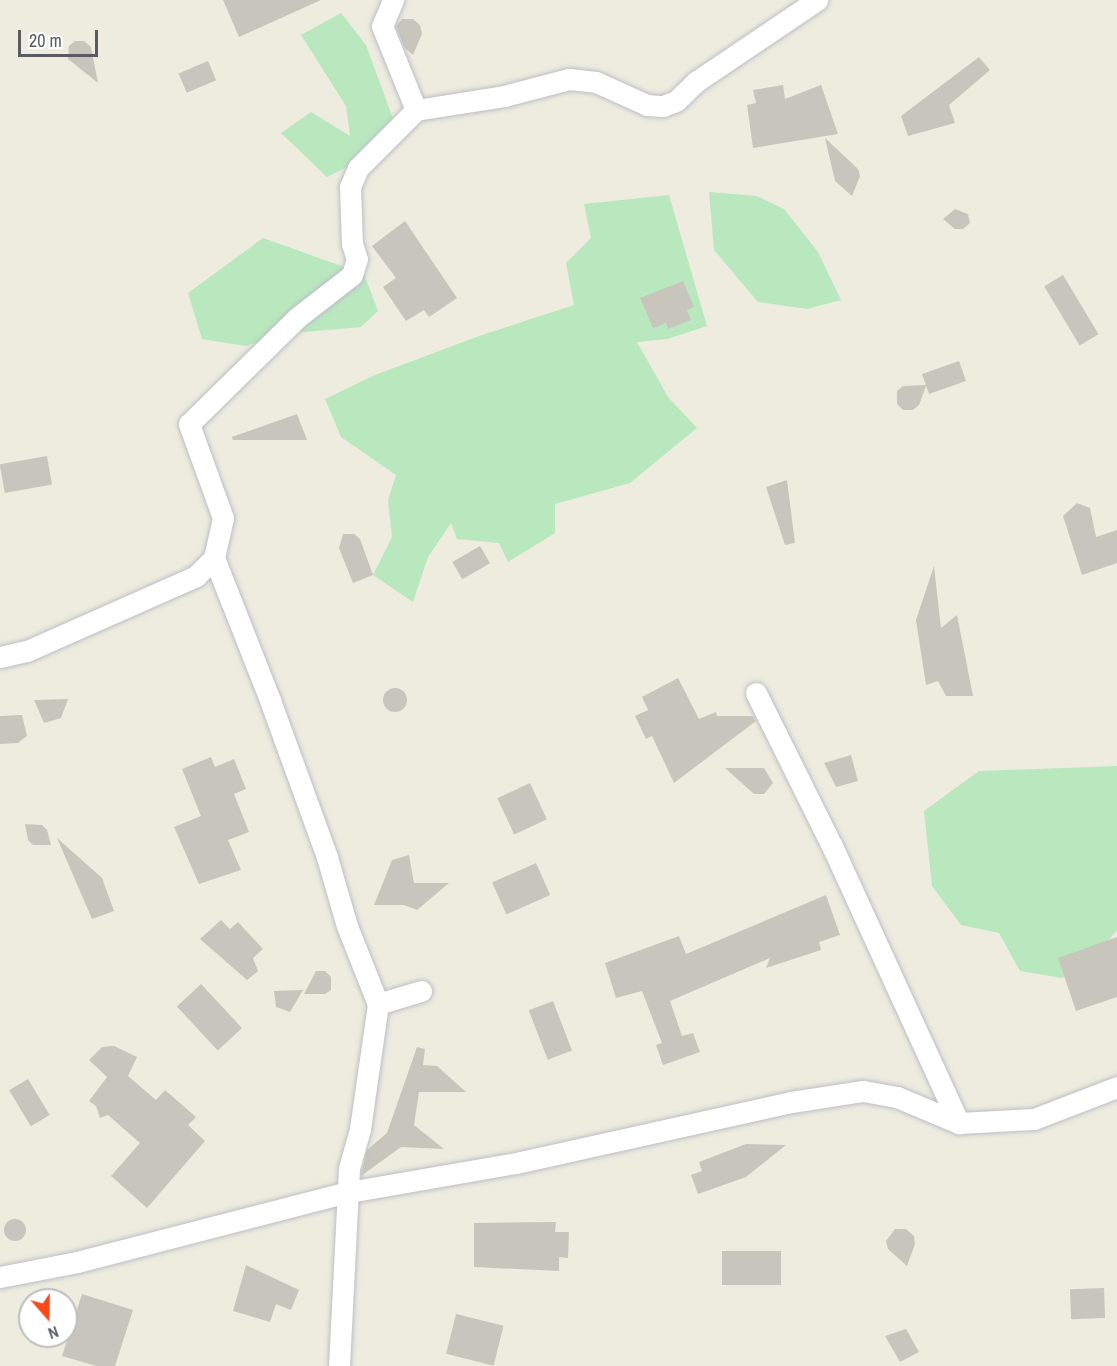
<!DOCTYPE html>
<style>
body{margin:0}
#map{position:relative;width:1117px;height:1366px;overflow:hidden;background:#edecdf;font-family:"Archivo Narrow",sans-serif}
div>[style]{position:absolute}
.green>*{inset:0;background:#b9e8bf}
.building>*{inset:0;background:#c8c6bc;transform-origin:0 0}
.round{border-radius:50%}
.roads{filter:drop-shadow(0 0 2px #bdbec5) drop-shadow(0 0 2px #bdbec5)}
.minor>*{height:21px;margin:-10.5px;padding:0 10.5px;transform-origin:10.5px;border-radius:10.5px;background:#fff}
span{translate:-50% -50%;white-space:nowrap;text-align:center;line-height:1.15;-webkit-text-stroke:5px #fff;paint-order:stroke}
.north{position:absolute;left:18px;top:1288px;width:60px;height:60px;box-sizing:border-box;background:#fff;border:2px solid #bcbec0;border-radius:50%;rotate:160deg;font-size:16px;font-weight:700;line-height:24px;text-align:center;color:#585c62}
.north::after{content:'';display:block;margin:auto;width:21px;height:27px;background:#f94819;clip-path:polygon(50% 0,100% 100%,50% 72%,0 100%)}
.scale{position:absolute;left:18px;top:30px;width:80px;height:27px;box-sizing:border-box;border:3px solid #585c62;border-top:0;padding-left:8px;font-size:18px;line-height:21px;white-space:nowrap;color:#585c62;-webkit-text-stroke:4px #fff;paint-order:stroke}
</style>
<div id="map">
<div class="green">
<div style="clip-path:polygon(341px 13px,366px 45px,401px 140px,327px 177px,281px 133px,311px 112px,350px 136px,346px 106px,301px 35px)"></div>
<div style="clip-path:polygon(709px 192px,757px 196px,784px 209px,818px 252px,841px 300px,807px 309px,758px 302px,714px 250px)"></div>
<div style="clip-path:polygon(669px 195px,707px 326px,667px 339px,637px 342px,668px 397px,697px 428px,630px 483px,555px 504px,555px 533px,508px 562px,499px 543px,457px 539px,451px 523px,428px 557px,413px 602px,373px 575px,392px 537px,388px 500px,396px 475px,341px 437px,325px 399px,375px 375px,479px 336px,574px 305px,566px 263px,591px 238px,584px 204px)"></div>
<div style="clip-path:polygon(263px 238px,364px 274px,378px 311px,361px 327px,293px 333px,245px 346px,202px 339px,188px 293px)"></div>
<div style="clip-path:polygon(1117px 766px,1117px 930px,1092px 961px,1062px 978px,1020px 971px,999px 933px,961px 925px,932px 886px,924px 811px,979px 771px)"></div>
</div>
<div class="building">
<div style="clip-path:polygon(223px 0,321px 0,239px 37px)"></div>
<div style="clip-path:polygon(402px 19px,413px 19px,420px 25px,422px 34px,413px 55px,404px 47px,396px 26px)"></div>
<div style="clip-path:polygon(75px 41px,84px 41px,91px 47px,98px 83px,68px 59px,69px 46px)"></div>
<div style="clip-path:polygon(979px 57px,990px 70px,949px 105px,955px 123px,908px 136px,901px 116px)"></div>
<div style="left:208px;top:61px;width:21px;height:32px;rotate:67deg"></div>
<div style="clip-path:polygon(783px 85px,785px 99px,821px 85px,838px 134px,753px 148px,747px 105px,756px 103px,753px 90px)"></div>
<div style="clip-path:polygon(825px 138px,858px 169px,860px 176px,852px 196px,835px 181px)"></div>
<div style="clip-path:polygon(955px 209px,968px 214px,970px 223px,963px 229px,955px 229px,943px 219px)"></div>
<div style="clip-path:polygon(405px 221px,457px 298px,429px 317px,424px 310px,406px 321px,383px 287px,396px 278px,372px 246px)"></div>
<div style="left:1063px;top:275px;width:69px;height:22px;rotate:59deg"></div>
<div style="clip-path:polygon(683px 281px,694px 307px,687px 310px,691px 320px,668px 329px,666px 323px,653px 328px,640px 298px)"></div>
<div style="clip-path:polygon(959px 361px,966px 381px,929px 394px,926px 386px,919px 405px,913px 410px,903px 410px,897px 404px,897px 391px,903px 386px,926px 385px,922px 374px)"></div>
<div style="clip-path:polygon(297px 414px,307px 440px,233px 440px,232px 437px)"></div>
<div style="left:47px;top:456px;width:29px;height:48px;rotate:80deg"></div>
<div style="clip-path:polygon(787px 480px,795px 543px,785px 545px,766px 487px)"></div>
<div style="clip-path:polygon(1077px 503px,1090px 508px,1096px 537px,1117px 530px,1117px 563px,1082px 575px,1063px 516px)"></div>
<div style="clip-path:polygon(343px 534px,354px 534px,360px 539px,373px 575px,353px 583px,339px 548px)"></div>
<div style="left:480px;top:546px;width:20px;height:32px;rotate:60deg"></div>
<div style="clip-path:polygon(934px 566px,941px 628px,957px 615px,973px 696px,946px 696px,938px 681px,926px 685px,916px 620px)"></div>
<div style="clip-path:polygon(678px 678px,699px 719px,716px 712px,717px 716px,753px 716px,756px 721px,674px 783px,652px 736px,646px 739px,635px 716px,648px 710px,642px 697px)"></div>
<div class="round" style="left:383px;top:688px;width:24px;height:24px"></div>
<div style="clip-path:polygon(68px 699px,61px 718px,44px 723px,34px 700px)"></div>
<div style="clip-path:polygon(22px 715px,27px 736px,18px 743px,0 744px,0 716px)"></div>
<div style="clip-path:polygon(851px 755px,858px 781px,836px 787px,824px 763px)"></div>
<div style="clip-path:polygon(211px 757px,215px 767px,234px 759px,246px 789px,234px 794px,249px 832px,228px 840px,241px 870px,199px 884px,174px 827px,201px 816px,182px 769px)"></div>
<div style="clip-path:polygon(725px 768px,764px 768px,773px 783px,764px 794px,754px 794px)"></div>
<div style="left:530px;top:783px;width:40px;height:36px;rotate:65deg"></div>
<div style="clip-path:polygon(25px 824px,42px 825px,47px 830px,51px 845px,33px 845px,28px 840px)"></div>
<div style="clip-path:polygon(57px 838px,102px 878px,114px 911px,92px 919px)"></div>
<div style="clip-path:polygon(409px 855px,414px 883px,449px 883px,417px 910px,404px 905px,374px 905px,392px 860px)"></div>
<div style="left:536px;top:863px;width:35px;height:48px;rotate:66deg"></div>
<div style="clip-path:polygon(826px 895px,840px 935px,819px 942px,821px 950px,766px 968px,770px 958px,670px 1001px,682px 1036px,693px 1033px,700px 1052px,663px 1065px,656px 1045px,662px 1043px,642px 991px,616px 998px,605px 963px,679px 936px,686px 954px)"></div>
<div style="clip-path:polygon(221px 920px,230px 929px,238px 922px,263px 949px,253px 958px,258px 971px,247px 980px,200px 939px)"></div>
<div style="clip-path:polygon(1117px 937px,1117px 997px,1076px 1011px,1058px 958px)"></div>
<div style="clip-path:polygon(316px 971px,325px 971px,331px 977px,331px 990px,325px 994px,304px 994px)"></div>
<div style="left:201px;top:984px;width:60px;height:33px;rotate:47deg"></div>
<div style="clip-path:polygon(303px 990px,290px 1012px,276px 1007px,274px 991px)"></div>
<div style="left:553px;top:1001px;width:53px;height:26px;rotate:69deg"></div>
<div style="clip-path:polygon(114px 1046px,137px 1057px,128px 1076px,156px 1100px,165px 1090px,196px 1117px,188px 1125px,205px 1141px,147px 1208px,111px 1176px,140px 1143px,108px 1115px,100px 1118px,96px 1106px,89px 1101px,107px 1077px,89px 1060px,102px 1047px)"></div>
<div style="clip-path:polygon(417px 1047px,425px 1049px,423px 1065px,437px 1066px,466px 1092px,419px 1092px,414px 1125px,444px 1149px,401px 1147px,361px 1176px,367px 1150px,387px 1133px)"></div>
<div style="left:28px;top:1079px;width:42px;height:22px;rotate:59deg"></div>
<div style="clip-path:polygon(746px 1144px,786px 1145px,746px 1177px,698px 1194px,691px 1175px,702px 1171px,699px 1162px)"></div>
<div class="round" style="left:4px;top:1219px;width:22px;height:22px"></div>
<div style="clip-path:polygon(556px 1222px,555px 1232px,569px 1232px,568px 1258px,559px 1257px,559px 1271px,474px 1267px,474px 1223px)"></div>
<div style="clip-path:polygon(895px 1229px,906px 1229px,914px 1236px,915px 1244px,907px 1266px,888px 1249px,886px 1241px)"></div>
<div style="left:781px;top:1251px;width:34px;height:59px;rotate:90deg"></div>
<div style="clip-path:polygon(246px 1265px,299px 1290px,291px 1310px,276px 1304px,270px 1322px,233px 1311px)"></div>
<div style="left:1104px;top:1288px;width:30px;height:34px;rotate:88deg"></div>
<div style="clip-path:polygon(82px 1294px,133px 1310px,115px 1366px,96px 1366px,62px 1356px)"></div>
<div style="left:456px;top:1314px;width:49px;height:41px;rotate:14deg"></div>
<div style="clip-path:polygon(906px 1329px,919px 1352px,900px 1362px,885px 1336px)"></div>
</div>
<div class="roads">
<div class="minor">
<div style="left:393px;top:0;width:28px;rotate:113deg"></div>
<div style="left:382px;top:26px;width:91px;rotate:68deg"></div>
<div style="left:0;top:657px;width:28px;rotate:-13deg"></div>
<div style="left:27px;top:651px;width:185px;rotate:-23.9deg"></div>
<div style="left:196px;top:576px;width:25px;rotate:-45deg"></div>
<div style="left:756px;top:693px;width:171px;rotate:63.6deg"></div>
<div style="left:832px;top:846px;width:305px;rotate:65.4deg"></div>
<div style="left:421px;top:991px;width:45px;rotate:163.2deg"></div>
<div style="left:378px;top:1004px;width:84px;rotate:-111.7deg"></div>
<div style="left:347px;top:926px;width:72px;rotate:-106.2deg"></div>
<div style="left:327px;top:857px;width:167px;rotate:-110deg"></div>
<div style="left:270px;top:700px;width:153px;rotate:-111.5deg"></div>
<div style="left:214px;top:558px;width:41px;rotate:-77.3deg"></div>
<div style="left:223px;top:518px;width:100px;rotate:-109.9deg"></div>
<div style="left:189px;top:424px;width:153px;rotate:-44.5deg"></div>
<div style="left:298px;top:317px;width:68px;rotate:-37.9deg"></div>
<div style="left:352px;top:275px;width:17px;rotate:-73deg"></div>
<div style="left:357px;top:259px;width:16px;rotate:-108deg"></div>
<div style="left:352px;top:244px;width:57px;rotate:-92deg"></div>
<div style="left:350px;top:187px;width:21px;rotate:-67deg"></div>
<div style="left:358px;top:168px;width:82px;rotate:-45deg"></div>
<div style="left:416px;top:110px;width:89px;rotate:-9deg"></div>
<div style="left:504px;top:96px;width:67px;rotate:-14.7deg"></div>
<div style="left:569px;top:79px;width:27px;rotate:6deg"></div>
<div style="left:596px;top:82px;width:56px;rotate:24.3deg"></div>
<div style="left:647px;top:105px;width:16px;rotate:4deg"></div>
<div style="left:663px;top:106px;width:14px;rotate:-21deg"></div>
<div style="left:676px;top:101px;width:29px;rotate:-44deg"></div>
<div style="left:697px;top:81px;width:145px;rotate:-34deg"></div>
<div style="left:0;top:1277px;width:78px;rotate:-11deg"></div>
<div style="left:77px;top:1262px;width:280px;rotate:-14.5deg"></div>
<div style="left:348px;top:1192px;width:170px;rotate:-9.8deg"></div>
<div style="left:516px;top:1163px;width:282px;rotate:-12.5deg"></div>
<div style="left:791px;top:1102px;width:73px;rotate:-8.7deg"></div>
<div style="left:863px;top:1091px;width:35px;rotate:10deg"></div>
<div style="left:897px;top:1097px;width:67px;rotate:22.8deg"></div>
<div style="left:959px;top:1123px;width:75px;rotate:-3.1deg"></div>
<div style="left:1034px;top:1119px;width:89px;rotate:-21.1deg"></div>
<div style="left:339px;top:1366px;width:198px;rotate:-87.1deg"></div>
<div style="left:349px;top:1168px;width:41px;rotate:-74.2deg"></div>
<div style="left:360px;top:1129px;width:126px;rotate:-81.8deg"></div>
</div>
</div>
<div class="north">N</div>
<div class="scale">20 m</div>
</div>
